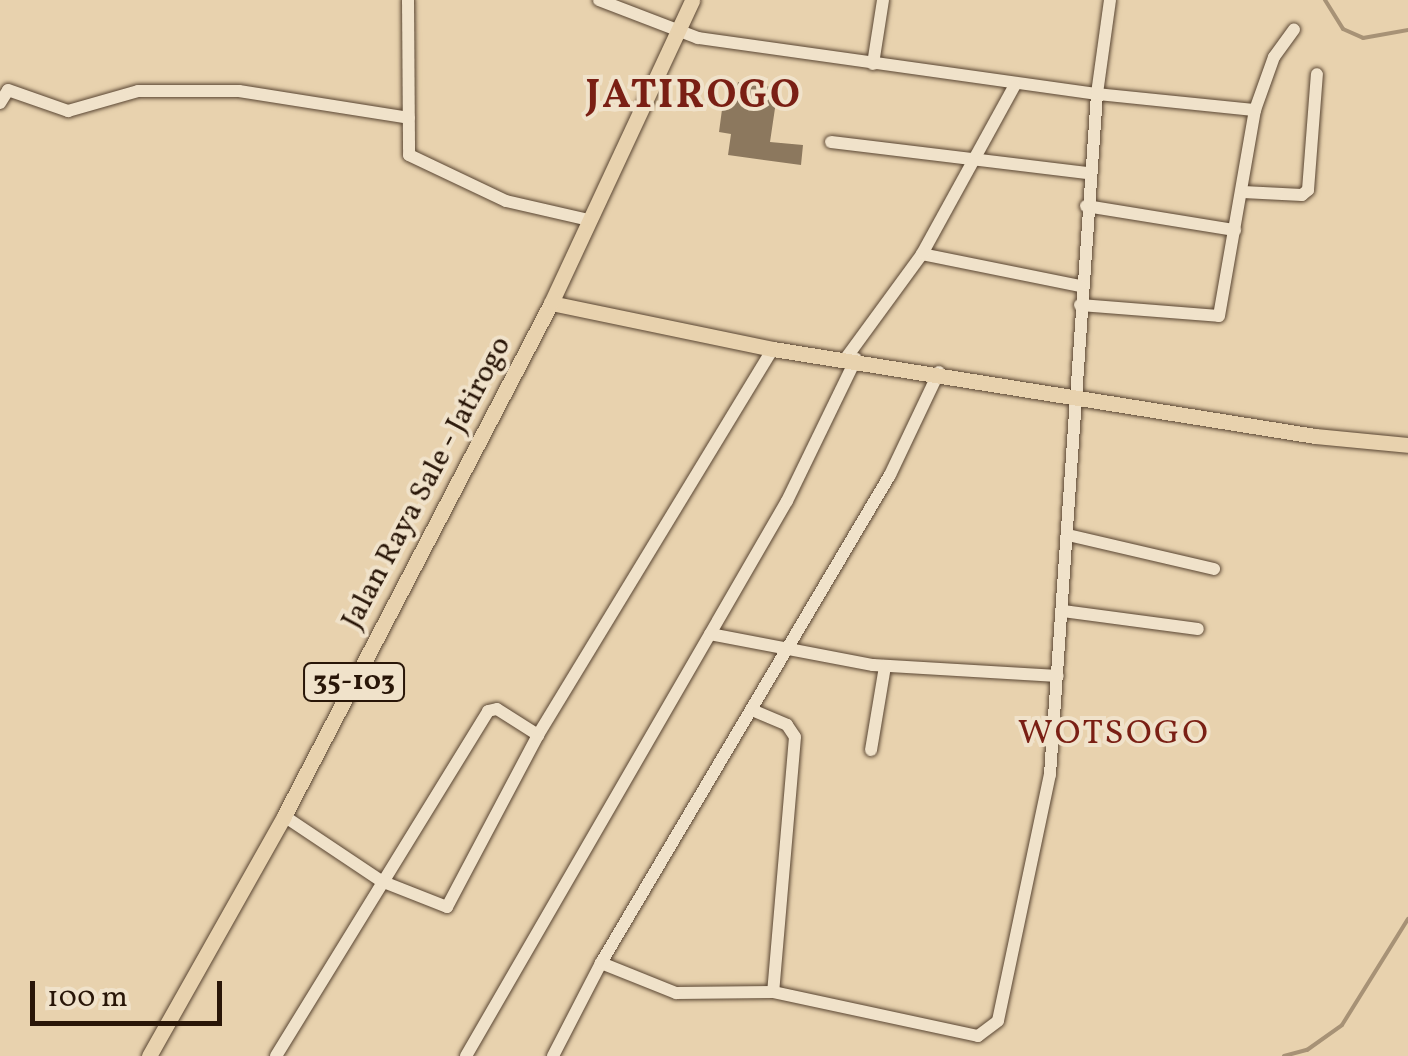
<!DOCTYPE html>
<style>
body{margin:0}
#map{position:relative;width:1408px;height:1056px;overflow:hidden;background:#e8d2ae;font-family:Vollkorn,serif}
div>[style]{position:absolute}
.stream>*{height:4px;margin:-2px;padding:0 2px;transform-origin:2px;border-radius:2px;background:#a79276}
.building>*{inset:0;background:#8c785e}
.roads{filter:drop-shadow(0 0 2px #594532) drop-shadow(0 0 2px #594532)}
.minor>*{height:12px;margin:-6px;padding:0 6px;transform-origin:6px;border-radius:6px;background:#f0e2ca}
.major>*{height:15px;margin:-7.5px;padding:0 7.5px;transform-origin:7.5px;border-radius:7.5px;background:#e8d2ae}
span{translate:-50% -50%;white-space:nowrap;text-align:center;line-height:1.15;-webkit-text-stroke:8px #f0e2ca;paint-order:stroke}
.shield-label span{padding:2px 8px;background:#f0e2ca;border:2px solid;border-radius:8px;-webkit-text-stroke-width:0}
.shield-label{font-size:28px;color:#291608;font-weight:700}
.street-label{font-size:30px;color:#291608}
.quarter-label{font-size:35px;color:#7a1f14;letter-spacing:2.5px}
.district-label{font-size:40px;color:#7a1f14;font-weight:700;letter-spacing:2.5px}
.scale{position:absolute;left:30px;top:981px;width:192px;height:45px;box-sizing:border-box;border:5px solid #291608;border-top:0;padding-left:12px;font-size:30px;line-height:35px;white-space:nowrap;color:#291608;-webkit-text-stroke:8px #f0e2ca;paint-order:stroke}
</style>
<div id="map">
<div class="stream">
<div style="left:1325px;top:0;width:34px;rotate:58deg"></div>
<div style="left:1343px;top:29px;width:22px;rotate:24deg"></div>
<div style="left:1363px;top:38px;width:46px;rotate:-10.1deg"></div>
<div style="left:1284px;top:1056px;width:24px;rotate:-15deg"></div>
<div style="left:1307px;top:1050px;width:43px;rotate:-35.5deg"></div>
<div style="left:1342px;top:1025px;width:125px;rotate:-58.1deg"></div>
</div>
<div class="building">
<div style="clip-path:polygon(738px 82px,778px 88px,770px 142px,803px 145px,801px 165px,728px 155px,731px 134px,719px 132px,723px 102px,734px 104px)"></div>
</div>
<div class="roads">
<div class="minor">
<div style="left:408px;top:0;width:155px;rotate:89.6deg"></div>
<div style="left:409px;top:155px;width:107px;rotate:25.4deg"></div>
<div style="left:506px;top:201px;width:85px;rotate:12.9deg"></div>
<div style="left:599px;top:0;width:106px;rotate:21deg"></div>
<div style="left:698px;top:38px;width:403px;rotate:8deg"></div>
<div style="left:1097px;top:94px;width:682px;rotate:93.95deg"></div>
<div style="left:1050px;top:774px;width:252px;rotate:101.9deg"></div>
<div style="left:998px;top:1021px;width:25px;rotate:143deg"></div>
<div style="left:978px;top:1036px;width:210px;rotate:-167.9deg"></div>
<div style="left:773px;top:992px;width:97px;rotate:179.4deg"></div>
<div style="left:676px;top:993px;width:81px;rotate:-158.2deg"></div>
<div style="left:1110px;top:0;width:95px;rotate:97.9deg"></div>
<div style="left:1097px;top:94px;width:159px;rotate:5.8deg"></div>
<div style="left:873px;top:64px;width:65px;rotate:-81.1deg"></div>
<div style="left:0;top:103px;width:15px;rotate:-58deg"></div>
<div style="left:8px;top:90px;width:64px;rotate:19.3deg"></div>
<div style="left:68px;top:111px;width:73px;rotate:-15.9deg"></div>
<div style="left:138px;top:91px;width:101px"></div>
<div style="left:239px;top:91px;width:172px;rotate:9deg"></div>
<div style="left:831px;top:142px;width:260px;rotate:6.9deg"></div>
<div style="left:1243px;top:192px;width:59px;rotate:2.9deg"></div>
<div style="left:1302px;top:195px;width:8px;rotate:-40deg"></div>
<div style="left:1308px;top:190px;width:116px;rotate:-85.6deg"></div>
<div style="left:1086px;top:206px;width:151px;rotate:9.2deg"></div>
<div style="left:922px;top:254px;width:161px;rotate:11.4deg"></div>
<div style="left:1080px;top:305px;width:139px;rotate:4.5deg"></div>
<div style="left:1219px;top:316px;width:209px;rotate:-80.1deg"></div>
<div style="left:1255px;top:110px;width:56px;rotate:-70.3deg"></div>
<div style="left:1274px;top:57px;width:34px;rotate:-54deg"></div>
<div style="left:846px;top:358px;width:129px;rotate:-53.8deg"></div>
<div style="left:922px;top:254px;width:193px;rotate:-61.2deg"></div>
<div style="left:1068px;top:535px;width:150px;rotate:13.1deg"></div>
<div style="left:1063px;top:611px;width:136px;rotate:7.6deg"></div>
<div style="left:710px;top:634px;width:166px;rotate:10.8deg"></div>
<div style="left:873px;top:665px;width:185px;rotate:3.4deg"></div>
<div style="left:752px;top:710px;width:38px;rotate:23deg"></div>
<div style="left:787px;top:725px;width:14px;rotate:56deg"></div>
<div style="left:795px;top:737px;width:256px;rotate:94.9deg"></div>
<div style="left:871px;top:750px;width:85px;rotate:-80.5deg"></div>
<div style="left:284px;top:816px;width:117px;rotate:33.8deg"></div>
<div style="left:381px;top:881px;width:71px;rotate:21.5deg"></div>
<div style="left:447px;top:907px;width:195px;rotate:-62.1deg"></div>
<div style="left:538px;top:735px;width:452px;rotate:-58.7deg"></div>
<div style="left:276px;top:1056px;width:405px;rotate:-58.4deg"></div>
<div style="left:488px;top:711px;width:9px;rotate:-13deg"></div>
<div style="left:497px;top:709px;width:49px;rotate:32.4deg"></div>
<div style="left:466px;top:1056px;width:641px;rotate:-59.96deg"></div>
<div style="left:787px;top:501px;width:158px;rotate:-64.1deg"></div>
<div style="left:553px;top:1056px;width:105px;rotate:-62.7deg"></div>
<div style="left:601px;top:963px;width:567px;rotate:-59.37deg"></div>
<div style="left:890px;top:475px;width:114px;rotate:-64.6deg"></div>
</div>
<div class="major">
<div style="left:551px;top:303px;width:227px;rotate:11.7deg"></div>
<div style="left:773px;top:349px;width:549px;rotate:9.12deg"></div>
<div style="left:1315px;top:436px;width:93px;rotate:5.5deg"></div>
<div style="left:149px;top:1056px;width:275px;rotate:-60.6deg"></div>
<div style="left:284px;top:816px;width:578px;rotate:-62.5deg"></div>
<div style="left:551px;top:303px;width:334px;rotate:-65deg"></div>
</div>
</div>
<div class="shield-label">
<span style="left:354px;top:682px">35-103</span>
</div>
<div class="street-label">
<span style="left:427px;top:483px;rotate:-62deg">Jalan Raya Sale - Jatirogo</span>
</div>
<div class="quarter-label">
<span style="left:1114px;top:734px">WOTSOGO</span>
</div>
<div class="district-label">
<span style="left:694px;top:97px">JATIROGO</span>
</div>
<div class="scale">100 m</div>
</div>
